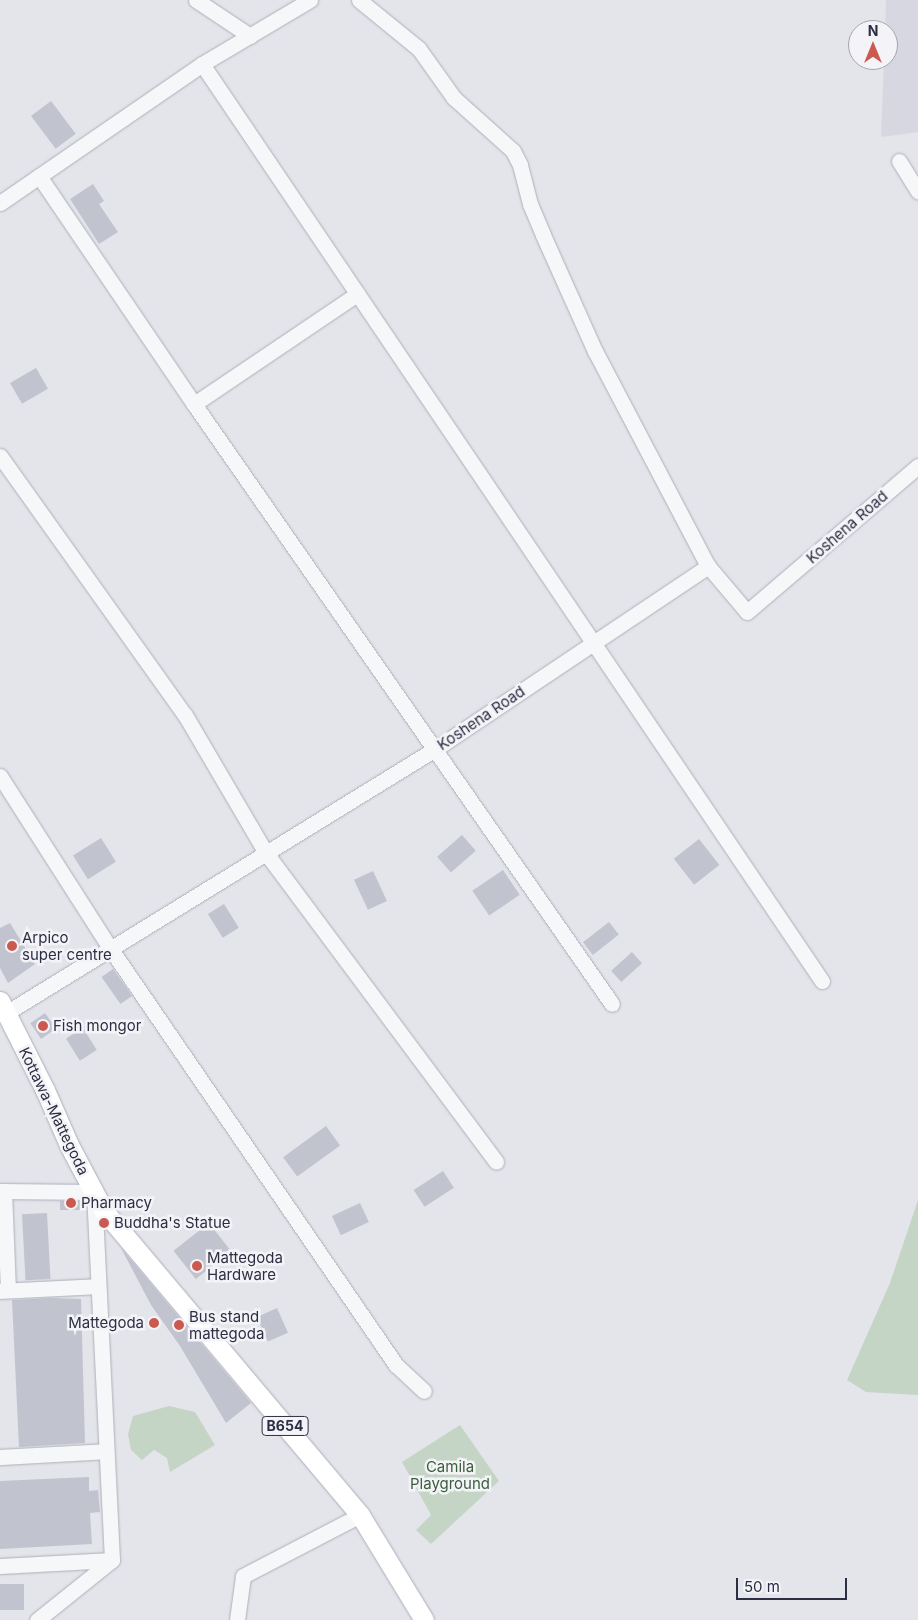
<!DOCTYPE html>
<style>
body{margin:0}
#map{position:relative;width:918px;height:1620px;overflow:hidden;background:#e4e5eb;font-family:Inter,sans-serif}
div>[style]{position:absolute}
.built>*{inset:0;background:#d6d7e0}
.green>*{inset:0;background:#c5d5c5}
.building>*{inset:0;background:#c1c3ce;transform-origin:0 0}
.roads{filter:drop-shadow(0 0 1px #adaeb9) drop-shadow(0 0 1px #adaeb9)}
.minor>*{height:15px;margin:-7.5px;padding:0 7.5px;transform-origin:7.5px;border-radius:7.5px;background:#f6f7f9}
.major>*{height:19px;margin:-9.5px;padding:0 9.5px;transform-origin:9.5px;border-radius:9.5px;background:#fff}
.dots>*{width:14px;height:14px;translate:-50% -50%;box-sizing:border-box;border:2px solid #f4f4f8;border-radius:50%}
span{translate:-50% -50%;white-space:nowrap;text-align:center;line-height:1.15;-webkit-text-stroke:5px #f4f4f8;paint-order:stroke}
.shield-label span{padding:1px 4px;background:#f4f4f8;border:1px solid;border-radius:4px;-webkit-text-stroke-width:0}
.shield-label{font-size:14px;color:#2c2f43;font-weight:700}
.street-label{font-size:15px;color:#2c2f43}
.poi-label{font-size:15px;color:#2c2f43}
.left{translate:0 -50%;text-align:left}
.right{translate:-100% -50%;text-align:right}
.park-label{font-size:15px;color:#3a5e3b}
.north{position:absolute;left:848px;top:20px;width:50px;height:50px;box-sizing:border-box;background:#f4f4f8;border:1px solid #a4a5b0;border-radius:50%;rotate:0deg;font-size:14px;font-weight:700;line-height:20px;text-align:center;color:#2c2f43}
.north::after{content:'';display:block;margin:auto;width:18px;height:22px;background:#ca594f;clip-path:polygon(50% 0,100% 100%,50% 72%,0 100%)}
.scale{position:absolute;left:736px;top:1578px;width:111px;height:22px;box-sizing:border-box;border:2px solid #2c2f43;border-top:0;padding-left:6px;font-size:15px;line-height:18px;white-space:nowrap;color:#2c2f43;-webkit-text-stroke:4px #f4f4f8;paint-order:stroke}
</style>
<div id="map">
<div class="built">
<div style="clip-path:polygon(886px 0,918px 0,918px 132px,881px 137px,884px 60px,888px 60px,888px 30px,885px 30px)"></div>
</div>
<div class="green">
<div style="clip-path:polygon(918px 1200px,918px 1395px,866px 1392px,847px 1380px,890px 1283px)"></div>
<div style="clip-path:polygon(169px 1406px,195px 1412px,215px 1445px,170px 1472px,167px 1458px,154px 1450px,142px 1460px,131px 1450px,128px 1434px,133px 1416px)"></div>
<div style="clip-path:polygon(460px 1425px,499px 1481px,431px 1544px,416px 1530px,431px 1515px,402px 1462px)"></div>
</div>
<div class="building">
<div style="left:51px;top:101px;width:41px;height:25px;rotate:53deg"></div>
<div style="clip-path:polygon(93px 184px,104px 201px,99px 204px,118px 232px,99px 244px,70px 199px)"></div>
<div style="left:36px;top:368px;width:24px;height:30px;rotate:60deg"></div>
<div style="left:462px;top:835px;width:21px;height:33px;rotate:49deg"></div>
<div style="left:101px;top:838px;width:28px;height:33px;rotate:58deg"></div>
<div style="left:699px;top:839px;width:33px;height:32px;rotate:52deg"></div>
<div style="left:503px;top:870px;width:30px;height:37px;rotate:56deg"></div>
<div style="left:373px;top:871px;width:33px;height:21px;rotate:65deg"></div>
<div style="left:224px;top:904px;width:28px;height:19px;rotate:58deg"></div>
<div style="left:609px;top:922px;width:16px;height:33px;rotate:52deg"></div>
<div style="clip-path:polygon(10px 923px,35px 964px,8px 983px,0 968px,0 928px)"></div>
<div style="left:632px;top:952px;width:15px;height:28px;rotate:48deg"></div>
<div style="left:113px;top:969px;width:33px;height:14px;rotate:55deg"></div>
<div style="left:45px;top:1013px;width:19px;height:18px;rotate:55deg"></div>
<div style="left:83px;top:1028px;width:26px;height:20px;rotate:58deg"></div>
<div style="left:326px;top:1126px;width:24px;height:53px;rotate:54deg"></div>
<div style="left:443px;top:1171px;width:20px;height:35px;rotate:57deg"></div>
<div style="left:60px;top:1201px;width:25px;height:9px"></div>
<div style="left:360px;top:1203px;width:21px;height:31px;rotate:65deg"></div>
<div style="left:47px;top:1213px;width:66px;height:25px;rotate:87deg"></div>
<div style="left:209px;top:1223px;width:36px;height:45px;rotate:52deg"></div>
<div style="clip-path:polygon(121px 1248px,251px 1403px,226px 1423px,180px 1346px,151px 1305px)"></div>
<div style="clip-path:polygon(51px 1298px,81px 1299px,85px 1443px,19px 1447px,12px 1300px)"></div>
<div style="left:277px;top:1308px;width:27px;height:22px;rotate:66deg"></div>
<div style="clip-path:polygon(89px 1477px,89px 1491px,98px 1490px,100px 1512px,90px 1513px,92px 1544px,0 1549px,0 1481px)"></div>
<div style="left:0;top:1584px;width:24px;height:26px"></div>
</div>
<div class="roads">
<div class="minor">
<div style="left:196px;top:0;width:65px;rotate:33.7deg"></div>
<div style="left:359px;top:0;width:77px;rotate:39.2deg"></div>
<div style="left:419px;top:49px;width:60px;rotate:54.5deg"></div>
<div style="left:454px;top:98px;width:79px;rotate:41.9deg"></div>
<div style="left:513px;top:151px;width:16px;rotate:63deg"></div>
<div style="left:520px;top:165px;width:40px;rotate:75.6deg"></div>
<div style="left:530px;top:204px;width:34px;rotate:67deg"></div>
<div style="left:543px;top:235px;width:127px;rotate:65.9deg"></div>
<div style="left:595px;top:351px;width:243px;rotate:62.3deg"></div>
<div style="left:202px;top:64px;width:1107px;rotate:55.94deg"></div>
<div style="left:899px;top:161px;width:36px;rotate:58deg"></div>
<div style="left:39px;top:176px;width:276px;rotate:55.8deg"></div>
<div style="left:194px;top:404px;width:731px;rotate:55.14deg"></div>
<div style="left:0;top:203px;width:245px;rotate:-34.5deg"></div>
<div style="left:202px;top:64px;width:126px;rotate:-30.7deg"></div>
<div style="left:194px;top:404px;width:197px;rotate:-34deg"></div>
<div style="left:0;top:456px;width:318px;rotate:54.5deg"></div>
<div style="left:185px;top:715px;width:160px;rotate:59.6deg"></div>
<div style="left:266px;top:853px;width:385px;rotate:53.3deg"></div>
<div style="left:0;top:776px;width:204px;rotate:57.4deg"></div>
<div style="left:110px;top:948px;width:506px;rotate:55.56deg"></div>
<div style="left:396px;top:1365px;width:38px;rotate:43deg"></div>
<div style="left:6px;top:1013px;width:504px;rotate:-31.61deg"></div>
<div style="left:435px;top:749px;width:329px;rotate:-33.8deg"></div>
<div style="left:708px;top:566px;width:60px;rotate:49.7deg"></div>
<div style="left:747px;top:612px;width:225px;rotate:-40.5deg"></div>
<div style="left:0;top:1191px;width:94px;rotate:0.6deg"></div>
<div style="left:94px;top:1192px;width:368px;rotate:87.2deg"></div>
<div style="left:112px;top:1560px;width:96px;rotate:141.3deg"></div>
<div style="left:4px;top:1191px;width:99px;rotate:87.7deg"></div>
<div style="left:0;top:1291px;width:98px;rotate:-2.9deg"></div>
<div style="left:0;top:1457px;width:106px;rotate:-3.2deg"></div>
<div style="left:0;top:1566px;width:112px;rotate:-3.1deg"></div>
<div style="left:237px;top:1620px;width:44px;rotate:-82.2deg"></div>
<div style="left:243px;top:1576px;width:132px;rotate:-27.5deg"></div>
</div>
<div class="major">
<div style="left:0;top:1001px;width:100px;rotate:63.2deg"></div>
<div style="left:45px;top:1090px;width:60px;rotate:66.4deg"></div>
<div style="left:69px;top:1145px;width:75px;rotate:62.1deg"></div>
<div style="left:104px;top:1211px;width:397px;rotate:49.9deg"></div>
<div style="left:360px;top:1515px;width:123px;rotate:58.6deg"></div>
</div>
</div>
<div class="dots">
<div style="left:12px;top:946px;background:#ca594f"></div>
<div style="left:43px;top:1026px;background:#ca594f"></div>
<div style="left:71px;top:1203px;background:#ca594f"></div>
<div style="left:104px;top:1223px;background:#ca594f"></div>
<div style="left:197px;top:1266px;background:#ca594f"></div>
<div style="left:154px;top:1323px;background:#ca594f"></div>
<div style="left:179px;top:1325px;background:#ca594f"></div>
</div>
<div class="shield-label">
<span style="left:285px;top:1426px">B654</span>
</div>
<div class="street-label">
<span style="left:847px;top:527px;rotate:-41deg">Koshena Road</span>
<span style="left:481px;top:718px;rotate:-34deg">Koshena Road</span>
<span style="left:54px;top:1111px;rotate:64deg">Kottawa-Mattegoda</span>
</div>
<div class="poi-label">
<span class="left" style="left:22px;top:946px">Arpico<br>super centre</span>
<span class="left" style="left:53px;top:1026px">Fish mongor</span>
<span class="left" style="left:81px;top:1203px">Pharmacy</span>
<span class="left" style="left:114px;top:1223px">Buddha's Statue</span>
<span class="left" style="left:207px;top:1266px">Mattegoda<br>Hardware</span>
<span class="left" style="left:189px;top:1325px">Bus stand<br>mattegoda</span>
<span class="right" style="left:144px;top:1323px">Mattegoda</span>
</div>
<div class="park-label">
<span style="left:450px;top:1475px">Camila<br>Playground</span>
</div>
<div class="north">N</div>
<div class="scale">50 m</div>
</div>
